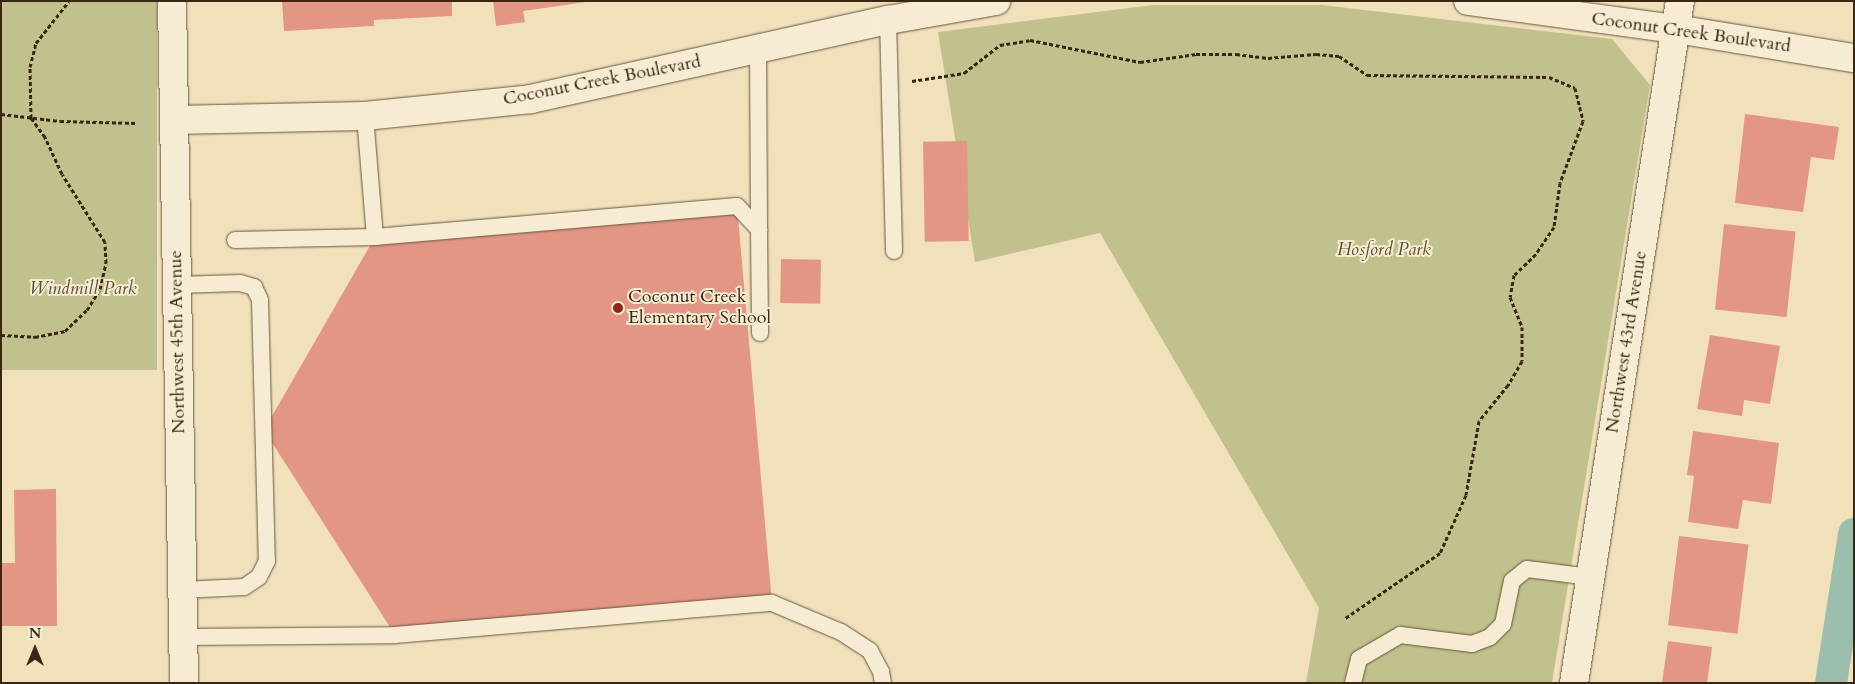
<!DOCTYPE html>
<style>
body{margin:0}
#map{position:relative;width:1855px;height:684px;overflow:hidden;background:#f1e1bb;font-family:Cardo,serif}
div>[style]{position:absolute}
.green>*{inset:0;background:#c0c18c;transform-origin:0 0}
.canal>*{height:32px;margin:-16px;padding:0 16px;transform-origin:16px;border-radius:16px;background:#9bbeae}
.building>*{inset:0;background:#e29683;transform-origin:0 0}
.path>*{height:3px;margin-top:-1.5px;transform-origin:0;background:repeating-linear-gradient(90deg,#392713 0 4px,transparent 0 6.5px)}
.roads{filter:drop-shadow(0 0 1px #67563d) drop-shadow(0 0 1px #67563d)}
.service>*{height:16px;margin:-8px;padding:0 8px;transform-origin:8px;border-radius:8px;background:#f6ecd3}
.minor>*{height:28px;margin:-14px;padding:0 14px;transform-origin:14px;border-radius:14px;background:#f6ecd3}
.dots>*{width:14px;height:14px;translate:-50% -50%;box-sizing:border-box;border:2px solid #f6ecd3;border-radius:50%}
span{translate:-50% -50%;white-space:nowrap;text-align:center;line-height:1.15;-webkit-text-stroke:4px #f6ecd3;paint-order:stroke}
.street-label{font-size:18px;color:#392713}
.park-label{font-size:18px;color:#5b4e31;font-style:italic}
.poi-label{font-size:18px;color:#392713}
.left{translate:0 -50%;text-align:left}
.frame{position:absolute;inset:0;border:2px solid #392713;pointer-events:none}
.north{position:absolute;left:10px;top:624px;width:50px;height:50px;-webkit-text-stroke:4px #f6ecd3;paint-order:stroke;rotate:0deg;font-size:14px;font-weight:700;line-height:20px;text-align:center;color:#392713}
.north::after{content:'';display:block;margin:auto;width:18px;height:22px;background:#392713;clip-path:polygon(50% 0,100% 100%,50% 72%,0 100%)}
</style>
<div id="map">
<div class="green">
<div style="left:1px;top:1px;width:156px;height:369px"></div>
<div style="clip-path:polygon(1153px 5px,1322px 5px,1612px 39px,1650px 85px,1552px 683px,1306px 683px,1319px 608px,1100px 233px,975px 262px,938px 32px)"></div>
</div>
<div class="canal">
<div style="left:1831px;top:683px;width:151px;rotate:-81.2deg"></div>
</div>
<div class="building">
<div style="clip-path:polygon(282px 1px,452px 1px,452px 16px,374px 20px,374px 26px,284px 31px)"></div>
<div style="clip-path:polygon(493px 1px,586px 1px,586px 2px,523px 11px,525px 22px,496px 26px)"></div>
<div style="clip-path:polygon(1745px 114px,1839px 127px,1834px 160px,1811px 157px,1803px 212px,1735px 203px)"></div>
<div style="left:967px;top:141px;width:100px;height:44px;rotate:89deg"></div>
<div style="clip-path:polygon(737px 206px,772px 603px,395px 635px,264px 430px,375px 237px)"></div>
<div style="left:1724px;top:224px;width:72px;height:86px;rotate:6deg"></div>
<div style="left:781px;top:259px;width:40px;height:44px;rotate:1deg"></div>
<div style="clip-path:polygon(1710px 335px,1780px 346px,1770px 404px,1744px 400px,1742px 416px,1697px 409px)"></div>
<div style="clip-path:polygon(1693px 431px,1779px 443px,1771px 504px,1743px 500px,1738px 529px,1688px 522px,1694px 476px,1687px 475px)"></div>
<div style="clip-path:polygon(56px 489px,57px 626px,1px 626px,1px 563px,15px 563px,14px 490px)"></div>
<div style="left:1679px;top:536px;width:70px;height:90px;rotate:7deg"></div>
<div style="clip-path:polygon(1668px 641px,1712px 647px,1707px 683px,1662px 683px)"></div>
</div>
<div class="path">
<div style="left:912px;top:81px;width:53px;rotate:-8.7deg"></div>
<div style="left:964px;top:73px;width:46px;rotate:-37.9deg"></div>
<div style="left:1000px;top:45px;width:30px;rotate:-9deg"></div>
<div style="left:1030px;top:40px;width:112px;rotate:11.3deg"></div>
<div style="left:1140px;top:62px;width:57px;rotate:-8.1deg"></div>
<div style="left:1196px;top:54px;width:40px"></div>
<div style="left:1236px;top:54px;width:32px;rotate:7deg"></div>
<div style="left:1268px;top:58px;width:48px;rotate:-4.8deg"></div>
<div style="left:1316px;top:54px;width:23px;rotate:5deg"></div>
<div style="left:1339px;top:56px;width:34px;rotate:34deg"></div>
<div style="left:1367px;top:75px;width:182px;rotate:0.6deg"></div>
<div style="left:1549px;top:77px;width:28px;rotate:23deg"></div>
<div style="left:1575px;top:88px;width:34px;rotate:76deg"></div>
<div style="left:1583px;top:121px;width:66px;rotate:110.4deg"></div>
<div style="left:1560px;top:183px;width:44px;rotate:97.8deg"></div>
<div style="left:1554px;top:227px;width:32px;rotate:124deg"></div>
<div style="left:1536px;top:254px;width:30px;rotate:136deg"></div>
<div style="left:1514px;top:275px;width:22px;rotate:100deg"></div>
<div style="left:1510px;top:297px;width:32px;rotate:68deg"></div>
<div style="left:1522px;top:327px;width:34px;rotate:90deg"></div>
<div style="left:1522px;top:361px;width:28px;rotate:120deg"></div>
<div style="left:1508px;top:385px;width:46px;rotate:128.9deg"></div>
<div style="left:1479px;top:421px;width:75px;rotate:100deg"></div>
<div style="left:1466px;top:495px;width:64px;rotate:114.1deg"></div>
<div style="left:1440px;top:553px;width:116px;rotate:145.5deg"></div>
<div style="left:1px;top:114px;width:59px;rotate:6.8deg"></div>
<div style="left:60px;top:121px;width:77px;rotate:1.5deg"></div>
<div style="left:1px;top:335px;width:34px;rotate:3deg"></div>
<div style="left:35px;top:337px;width:31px;rotate:-11deg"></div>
<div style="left:65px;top:331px;width:30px;rotate:-44deg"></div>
<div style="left:87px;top:310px;width:25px;rotate:-58deg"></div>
<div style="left:100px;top:289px;width:27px;rotate:-77deg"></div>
<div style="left:106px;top:263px;width:21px;rotate:-93deg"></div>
<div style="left:105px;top:242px;width:80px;rotate:-122.3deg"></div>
<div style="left:62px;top:174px;width:41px;rotate:-114.7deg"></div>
<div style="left:45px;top:137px;width:24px;rotate:-126deg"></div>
<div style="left:31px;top:118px;width:51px;rotate:-91.1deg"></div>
<div style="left:30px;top:67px;width:25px;rotate:-76deg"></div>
<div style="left:36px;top:43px;width:53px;rotate:-51.8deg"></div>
</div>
<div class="roads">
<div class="service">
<div style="left:888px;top:20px;width:231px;rotate:88.5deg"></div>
<div style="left:365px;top:116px;width:121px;rotate:85.3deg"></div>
<div style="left:759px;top:230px;width:103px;rotate:89.4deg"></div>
<div style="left:235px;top:240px;width:140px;rotate:-1.2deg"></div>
<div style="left:375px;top:237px;width:363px;rotate:-4.9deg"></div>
<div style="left:737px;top:206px;width:33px;rotate:47deg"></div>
<div style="left:759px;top:230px;width:181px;rotate:-90.3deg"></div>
<div style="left:177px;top:285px;width:63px;rotate:-1.8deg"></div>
<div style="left:240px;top:283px;width:15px;rotate:16deg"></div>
<div style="left:254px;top:287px;width:14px;rotate:65deg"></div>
<div style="left:260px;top:300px;width:261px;rotate:88.5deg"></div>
<div style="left:267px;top:561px;width:18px;rotate:117deg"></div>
<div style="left:259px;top:577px;width:18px;rotate:146deg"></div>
<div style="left:244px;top:587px;width:62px;rotate:177.2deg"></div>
<div style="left:183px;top:637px;width:212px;rotate:-0.5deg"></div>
<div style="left:395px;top:635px;width:378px;rotate:-4.9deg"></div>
<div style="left:772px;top:603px;width:75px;rotate:22.8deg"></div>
<div style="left:841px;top:632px;width:35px;rotate:33deg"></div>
<div style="left:870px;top:651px;width:24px;rotate:62deg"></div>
<div style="left:881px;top:672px;width:11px;rotate:80deg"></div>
<div style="left:1353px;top:683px;width:25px;rotate:-76deg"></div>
<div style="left:1359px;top:659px;width:48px;rotate:-30.3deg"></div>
<div style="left:1400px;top:635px;width:73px;rotate:7.1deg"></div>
<div style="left:1472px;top:644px;width:19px;rotate:-21deg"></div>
<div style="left:1490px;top:637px;width:18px;rotate:-45deg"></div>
<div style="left:1503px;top:624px;width:44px;rotate:-78.2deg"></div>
<div style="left:1512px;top:581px;width:19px;rotate:-39deg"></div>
<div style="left:1527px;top:569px;width:64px;rotate:7.2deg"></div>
</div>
<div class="minor">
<div style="left:172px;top:1px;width:682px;rotate:88.99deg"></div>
<div style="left:1468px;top:1px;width:210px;rotate:7.7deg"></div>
<div style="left:1676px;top:29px;width:180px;rotate:9.3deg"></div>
<div style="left:174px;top:120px;width:191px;rotate:-1.2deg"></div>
<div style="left:365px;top:116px;width:167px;rotate:-5.8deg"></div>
<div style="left:531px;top:99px;width:366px;rotate:-12.5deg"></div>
<div style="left:888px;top:20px;width:110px;rotate:-10deg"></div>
<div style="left:1574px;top:683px;width:690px;rotate:-81.17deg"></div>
</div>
</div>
<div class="dots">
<div style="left:618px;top:308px;background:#8f2418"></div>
</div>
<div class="street-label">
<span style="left:1691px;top:33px;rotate:8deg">Coconut Creek Boulevard</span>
<span style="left:602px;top:81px;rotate:-11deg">Coconut Creek Boulevard</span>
<span style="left:178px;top:342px;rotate:-91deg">Northwest 45th Avenue</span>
<span style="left:1627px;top:342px;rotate:-81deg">Northwest 43rd Avenue</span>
</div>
<div class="park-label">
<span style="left:1384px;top:250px">Hosford Park</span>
<span style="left:83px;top:289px">Windmill Park</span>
</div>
<div class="poi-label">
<span class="left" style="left:628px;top:308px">Coconut Creek<br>Elementary School</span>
</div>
<div class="frame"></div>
<div class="north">N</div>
</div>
